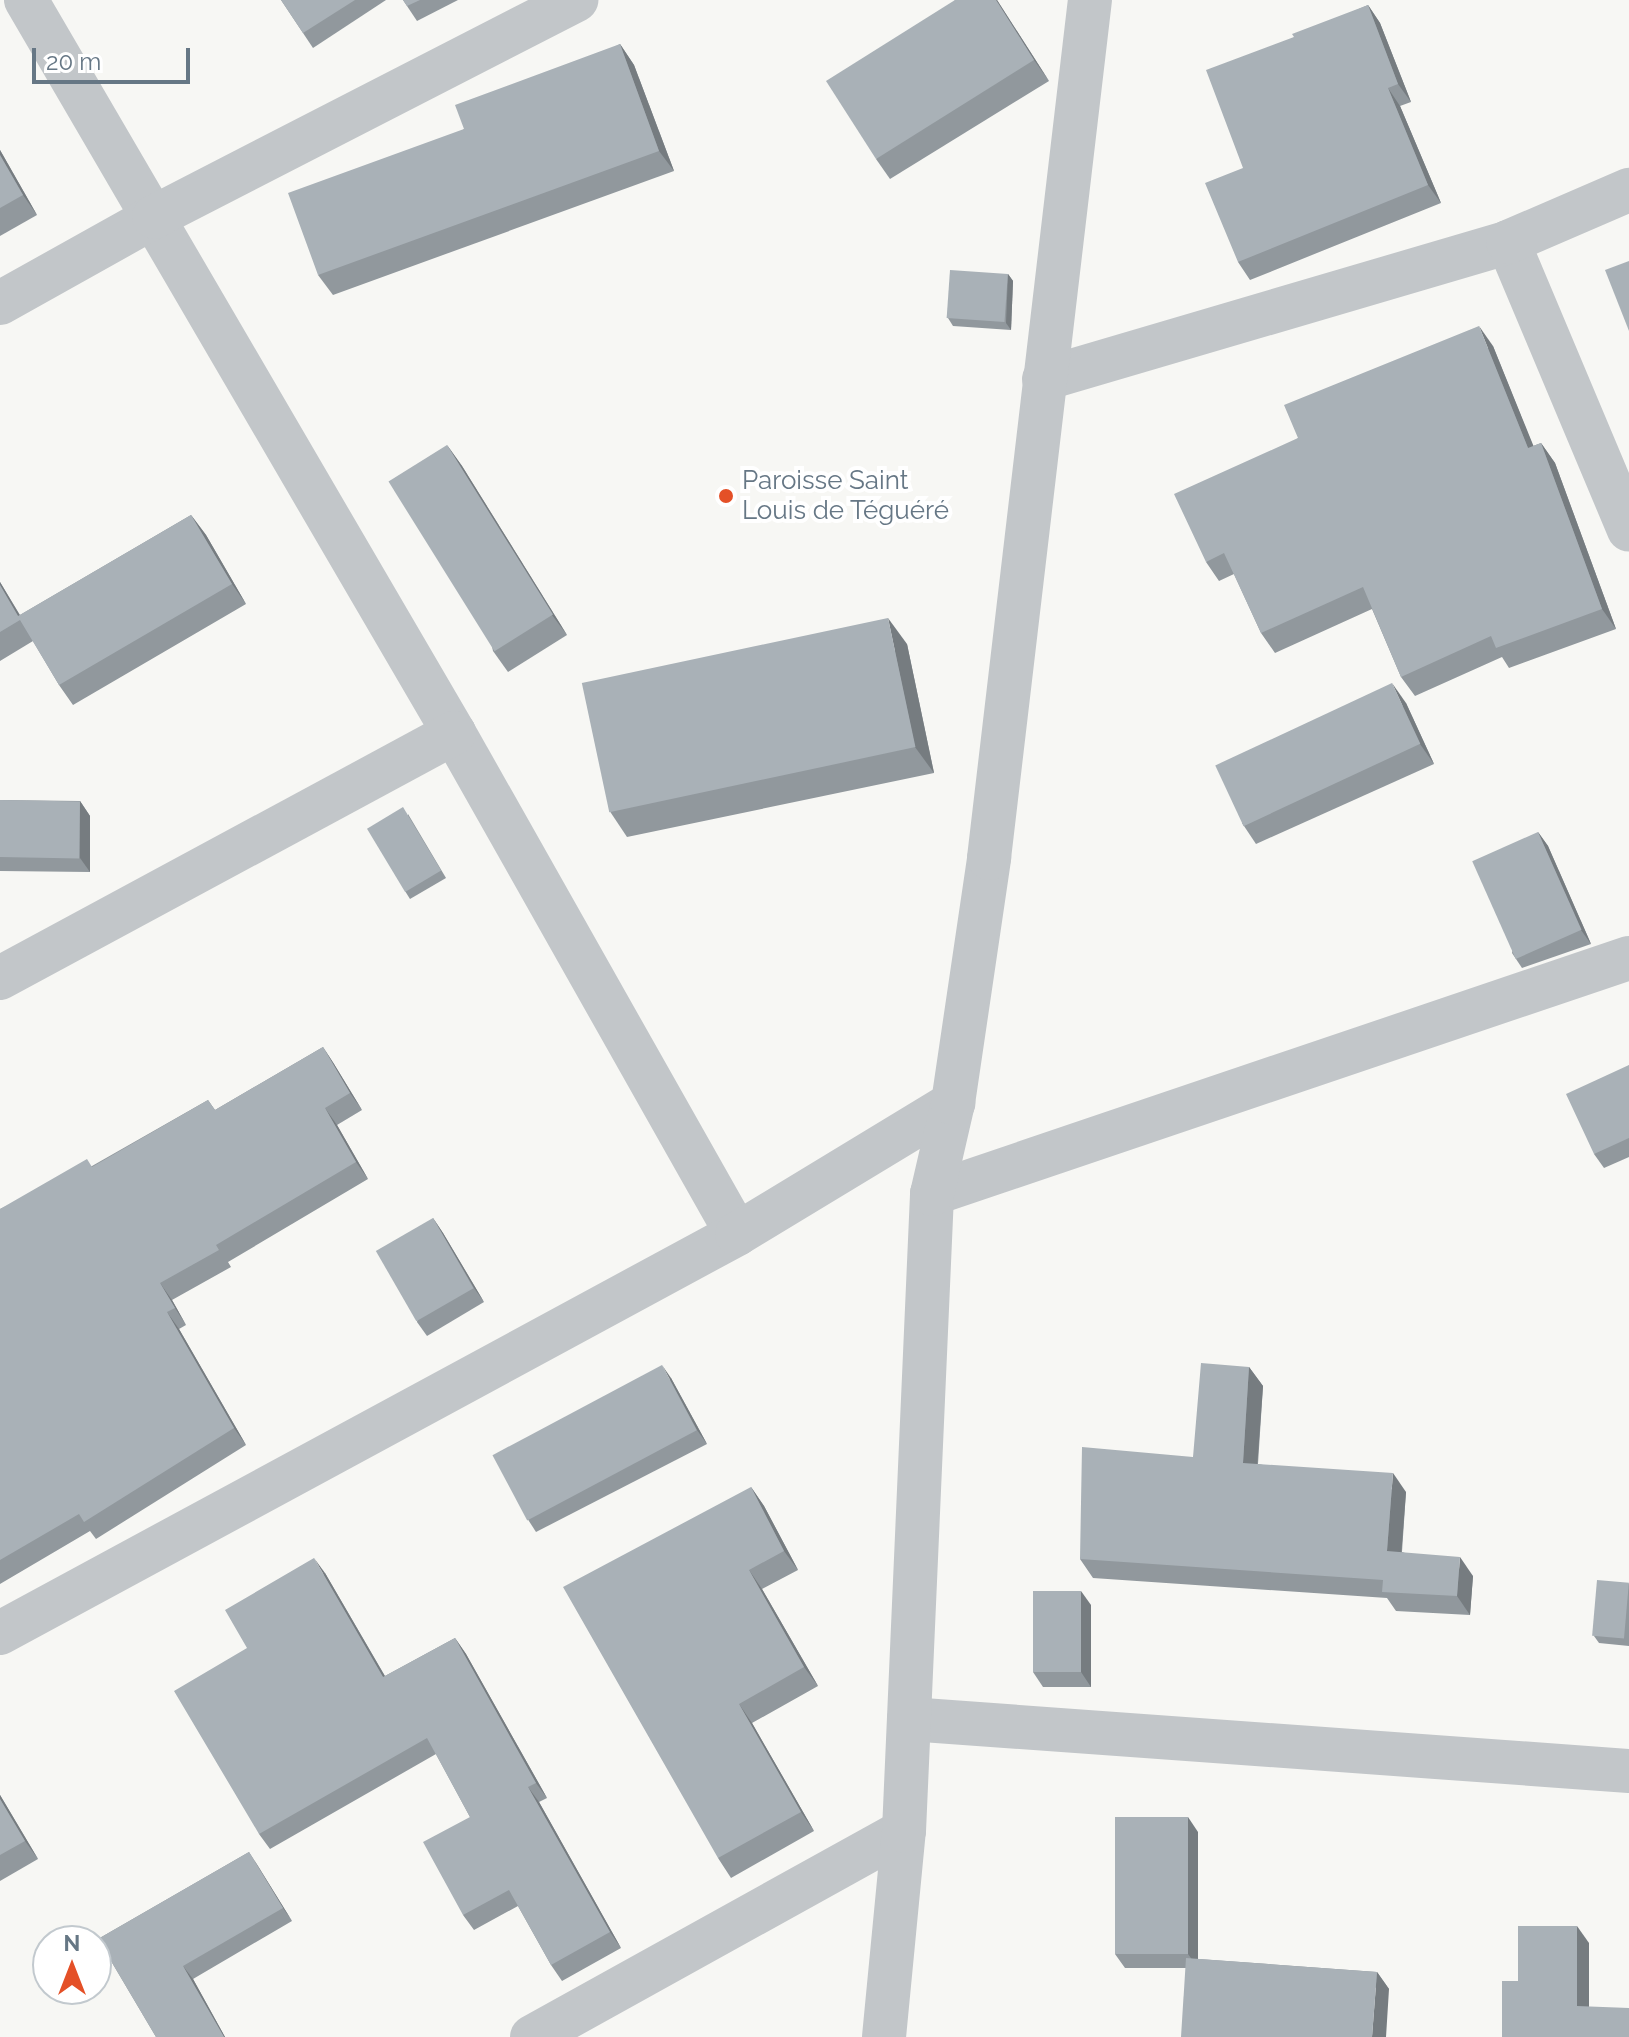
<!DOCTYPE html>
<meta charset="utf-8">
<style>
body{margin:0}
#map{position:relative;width:1629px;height:2037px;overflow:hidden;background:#f7f7f4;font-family:Raleway,sans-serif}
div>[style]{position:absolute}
.minor>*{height:44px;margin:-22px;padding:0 22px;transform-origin:22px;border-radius:22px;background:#c2c6c9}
.wall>*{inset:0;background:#91989d}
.shaded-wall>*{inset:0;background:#767c80}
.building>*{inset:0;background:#a9b1b7;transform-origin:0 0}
.dots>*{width:22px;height:22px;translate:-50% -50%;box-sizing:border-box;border:4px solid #fff;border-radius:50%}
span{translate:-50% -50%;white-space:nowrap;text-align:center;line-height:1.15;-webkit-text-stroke:8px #fff;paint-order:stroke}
.poi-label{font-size:26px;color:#667785}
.left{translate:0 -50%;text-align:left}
.north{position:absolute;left:32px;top:1925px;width:80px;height:80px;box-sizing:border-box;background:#fff;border:2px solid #c2c9ce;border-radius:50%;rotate:0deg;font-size:22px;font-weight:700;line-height:32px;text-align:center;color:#667785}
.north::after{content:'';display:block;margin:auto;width:28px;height:36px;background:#e45027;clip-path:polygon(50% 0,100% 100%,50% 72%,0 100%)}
.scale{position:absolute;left:32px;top:48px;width:158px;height:36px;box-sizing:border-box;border:4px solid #667785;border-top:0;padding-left:10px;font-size:24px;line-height:28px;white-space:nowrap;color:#667785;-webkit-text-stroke:6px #fff;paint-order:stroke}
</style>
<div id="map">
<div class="minor">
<div style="left:26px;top:0;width:849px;rotate:59.72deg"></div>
<div style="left:454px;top:733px;width:575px;rotate:60.54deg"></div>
<div style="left:1508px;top:242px;width:312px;rotate:67.2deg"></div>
<div style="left:0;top:303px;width:176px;rotate:-29.2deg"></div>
<div style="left:154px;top:217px;width:475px;rotate:-27.2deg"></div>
<div style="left:1044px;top:379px;width:484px;rotate:-16.4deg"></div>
<div style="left:1508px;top:242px;width:132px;rotate:-23.3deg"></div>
<div style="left:0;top:978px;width:516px;rotate:-28.35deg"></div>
<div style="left:932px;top:1194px;width:736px;rotate:-18.71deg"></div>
<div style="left:0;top:1633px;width:838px;rotate:-28.43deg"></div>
<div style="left:737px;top:1234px;width:253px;rotate:-31.2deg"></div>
<div style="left:909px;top:1719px;width:722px;rotate:4.13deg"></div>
<div style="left:532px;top:2037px;width:425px;rotate:-29deg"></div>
<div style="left:884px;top:2037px;width:207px;rotate:-84.5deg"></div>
<div style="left:904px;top:1831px;width:638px;rotate:-87.48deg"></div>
<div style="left:932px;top:1194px;width:93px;rotate:-77deg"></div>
<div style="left:953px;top:1103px;width:248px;rotate:-81.6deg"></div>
<div style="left:989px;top:858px;width:864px;rotate:-83.29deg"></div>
</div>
<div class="wall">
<div style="clip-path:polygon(281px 0,386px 0,313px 48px)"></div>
<div style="clip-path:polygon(403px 0,458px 0,417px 21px)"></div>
<div style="clip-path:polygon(955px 0,997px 0,1049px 81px,890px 179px,876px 159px)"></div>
<div style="clip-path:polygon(1368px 5px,1380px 23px,1411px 102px,1400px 106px,1441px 203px,1250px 280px,1238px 262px,1243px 168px,1294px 37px)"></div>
<div style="clip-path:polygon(620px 44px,634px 65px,674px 171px,333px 295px,318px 275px,464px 129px)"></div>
<div style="clip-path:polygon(0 150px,37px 215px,0 236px)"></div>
<div style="clip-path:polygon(1008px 274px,1013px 281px,1011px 330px,953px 326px,948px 318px)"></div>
<div style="clip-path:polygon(1493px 346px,1533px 446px,1541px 443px,1555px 463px,1616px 629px,1509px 668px,1502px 657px,1415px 696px,1401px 677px,1372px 609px,1275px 653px,1261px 633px,1234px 574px,1219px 581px,1206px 562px,1298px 438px)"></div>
<div style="clip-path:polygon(447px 445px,462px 466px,567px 635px,508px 672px,493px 651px)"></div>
<div style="clip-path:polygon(191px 515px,206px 535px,246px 604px,73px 705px,59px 685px,33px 641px,0 661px,0 582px,20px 615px)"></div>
<div style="clip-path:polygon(907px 644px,934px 773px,627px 837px,609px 810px)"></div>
<div style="clip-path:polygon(1406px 703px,1434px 764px,1256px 844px,1242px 823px)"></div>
<div style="clip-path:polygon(0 800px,80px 801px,90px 816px,90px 872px,0 871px)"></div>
<div style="clip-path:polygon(408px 814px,446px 878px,410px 899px,405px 891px)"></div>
<div style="clip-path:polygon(1538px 832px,1548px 846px,1591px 944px,1522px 968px,1512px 953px)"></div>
<div style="clip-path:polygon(323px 1047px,334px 1064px,362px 1110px,337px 1125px,368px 1179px,228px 1262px,231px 1267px,172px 1300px,186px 1325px,179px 1329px,246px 1445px,96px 1539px,90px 1531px,0 1584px,0 1209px,92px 1166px,208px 1100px,215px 1110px)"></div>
<div style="clip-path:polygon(1629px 1065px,1629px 1157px,1604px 1168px,1594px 1154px)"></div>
<div style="clip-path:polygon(433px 1218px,443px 1233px,484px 1302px,427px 1336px,417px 1322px)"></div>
<div style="clip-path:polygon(1249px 1367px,1263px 1386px,1258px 1464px,1406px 1492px,1402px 1552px,1473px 1576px,1470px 1615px,1396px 1611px,1387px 1598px,1093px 1578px,1080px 1559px,1193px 1457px)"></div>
<div style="clip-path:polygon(671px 1378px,707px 1444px,536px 1532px,527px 1518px)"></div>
<div style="clip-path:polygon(751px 1487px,764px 1506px,798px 1570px,762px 1589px,818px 1686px,752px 1723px,814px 1831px,731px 1878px,718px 1858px)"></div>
<div style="clip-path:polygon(325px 1573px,385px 1676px,455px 1638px,466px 1654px,547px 1798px,539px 1802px,621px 1948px,562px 1981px,551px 1965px,518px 1906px,474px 1930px,463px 1915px,470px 1817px,436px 1754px,270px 1849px,259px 1834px,247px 1648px)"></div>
<div style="clip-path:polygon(1629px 1583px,1629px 1646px,1599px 1643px,1594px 1636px)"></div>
<div style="clip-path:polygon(1091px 1605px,1091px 1687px,1043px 1687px,1033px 1672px)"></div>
<div style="clip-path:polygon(0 1795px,38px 1859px,0 1881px)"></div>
<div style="clip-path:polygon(1198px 1832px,1198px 1959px,1377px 1972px,1389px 1989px,1186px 1968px,1125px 1968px,1115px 1954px)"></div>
<div style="clip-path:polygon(249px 1852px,292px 1921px,193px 1979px,225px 2037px,156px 2037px,98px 1939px)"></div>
</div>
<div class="shaded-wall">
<div style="clip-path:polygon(996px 0,997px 0,1049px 81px,1034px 60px)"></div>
<div style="clip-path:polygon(1368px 5px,1380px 23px,1411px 102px,1398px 84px)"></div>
<div style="clip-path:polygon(620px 44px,634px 65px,674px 171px,659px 151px)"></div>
<div style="clip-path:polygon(1388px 88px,1400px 106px,1441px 203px,1428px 185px)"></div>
<div style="clip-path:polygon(0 150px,37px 215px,23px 195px,0 155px)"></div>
<div style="clip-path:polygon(1008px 274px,1013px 281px,1011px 330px,1006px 323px)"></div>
<div style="clip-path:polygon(1479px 326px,1493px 346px,1542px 467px,1528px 448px)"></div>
<div style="clip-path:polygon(1541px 443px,1555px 463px,1616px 629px,1602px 609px)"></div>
<div style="clip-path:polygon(447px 445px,462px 466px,567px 635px,552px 615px)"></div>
<div style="clip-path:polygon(191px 515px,206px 535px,246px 604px,232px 584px)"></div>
<div style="clip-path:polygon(0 582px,32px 636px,18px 616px,0 585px)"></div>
<div style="clip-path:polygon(888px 618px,907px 644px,934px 773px,915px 747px)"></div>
<div style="clip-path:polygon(1392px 683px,1406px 703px,1434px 764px,1420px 744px)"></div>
<div style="clip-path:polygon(80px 801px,90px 816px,90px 872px,80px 858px)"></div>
<div style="clip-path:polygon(1538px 832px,1548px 846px,1591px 944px,1581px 930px)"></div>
<div style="clip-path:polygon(323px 1047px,334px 1064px,362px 1110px,350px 1093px)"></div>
<div style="clip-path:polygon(325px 1108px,337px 1125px,368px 1179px,356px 1162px)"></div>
<div style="clip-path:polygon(433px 1218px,443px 1233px,484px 1302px,474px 1288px)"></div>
<div style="clip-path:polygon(160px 1283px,172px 1300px,186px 1325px,175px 1308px)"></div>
<div style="clip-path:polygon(167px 1312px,179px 1329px,246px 1445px,234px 1428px)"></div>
<div style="clip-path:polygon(662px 1365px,671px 1378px,707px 1444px,697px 1430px)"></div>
<div style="clip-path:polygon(1249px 1367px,1263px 1386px,1256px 1482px,1243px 1463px)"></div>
<div style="clip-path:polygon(1393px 1473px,1406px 1492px,1400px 1570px,1387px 1551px)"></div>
<div style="clip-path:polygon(751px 1487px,764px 1506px,798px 1570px,784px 1551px)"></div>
<div style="clip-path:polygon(1460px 1557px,1473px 1576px,1470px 1615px,1457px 1596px)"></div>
<div style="clip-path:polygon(314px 1558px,325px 1573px,394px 1692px,383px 1677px)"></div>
<div style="clip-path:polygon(749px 1570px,762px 1589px,818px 1686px,804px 1667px)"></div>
<div style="clip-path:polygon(1081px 1591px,1091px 1605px,1091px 1687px,1081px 1672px)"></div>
<div style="clip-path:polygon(455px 1638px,466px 1654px,547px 1798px,536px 1783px)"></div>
<div style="clip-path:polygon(739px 1704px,752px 1723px,814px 1831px,801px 1812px)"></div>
<div style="clip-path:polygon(528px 1787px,539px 1802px,621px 1948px,610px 1932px)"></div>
<div style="clip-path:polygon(0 1795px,38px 1859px,25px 1841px,0 1799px)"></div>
<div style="clip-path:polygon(1188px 1817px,1198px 1832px,1198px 1968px,1188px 1954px)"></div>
<div style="clip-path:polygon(249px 1852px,258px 1866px,292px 1921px,283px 1908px)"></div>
<div style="clip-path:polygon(1577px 1926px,1589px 1943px,1589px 2023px,1577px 2006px)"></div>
<div style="clip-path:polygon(183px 1966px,193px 1979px,225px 2037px,224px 2037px)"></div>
<div style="clip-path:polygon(1377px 1972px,1389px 1989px,1386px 2037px,1372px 2037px)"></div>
</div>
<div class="building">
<div style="clip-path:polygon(281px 0,355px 0,303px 33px)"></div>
<div style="clip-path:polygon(403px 0,420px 0,407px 6px)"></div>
<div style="clip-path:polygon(955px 0,996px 0,1034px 60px,876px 159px,826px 81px)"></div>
<div style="clip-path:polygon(1368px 5px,1398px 84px,1388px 88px,1428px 185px,1238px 262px,1205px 183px,1243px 168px,1206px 70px,1294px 37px,1292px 34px)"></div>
<div style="clip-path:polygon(620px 44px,659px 151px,318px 275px,288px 193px,464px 129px,455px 105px)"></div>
<div style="clip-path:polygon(0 155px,23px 195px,0 208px)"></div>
<div style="clip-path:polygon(1629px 261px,1629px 331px,1605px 270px)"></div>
<div style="left:950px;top:270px;width:58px;height:48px;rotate:4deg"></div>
<div style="clip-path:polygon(1479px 326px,1528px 448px,1541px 443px,1602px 609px,1496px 648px,1491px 636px,1401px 677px,1363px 587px,1261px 633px,1224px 553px,1206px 562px,1174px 494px,1298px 438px,1284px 405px)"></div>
<div style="left:447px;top:445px;width:200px;height:69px;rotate:58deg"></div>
<div style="clip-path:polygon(191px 515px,232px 584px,59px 685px,20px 620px,0 632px,0 585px,18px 616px)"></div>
<div style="left:888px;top:618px;width:132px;height:313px;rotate:78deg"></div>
<div style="left:1392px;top:683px;width:67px;height:195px;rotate:65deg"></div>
<div style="left:0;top:800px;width:80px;height:57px;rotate:1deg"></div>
<div style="left:403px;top:807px;width:74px;height:42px;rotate:59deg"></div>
<div style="left:1538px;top:832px;width:107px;height:72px;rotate:66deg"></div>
<div style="clip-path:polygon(323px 1047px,350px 1093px,325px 1108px,356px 1162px,216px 1245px,219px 1250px,160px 1283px,175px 1308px,167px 1312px,234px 1428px,84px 1522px,79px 1514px,0 1560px,0 1209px,87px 1159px,92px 1167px,208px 1100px,215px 1110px)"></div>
<div style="clip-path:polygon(1629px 1065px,1629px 1138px,1594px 1154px,1566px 1094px)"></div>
<div style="left:433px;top:1218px;width:81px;height:66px;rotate:60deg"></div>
<div style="clip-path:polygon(1201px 1363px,1249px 1367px,1243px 1463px,1393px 1473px,1387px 1551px,1460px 1557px,1457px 1596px,1382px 1592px,1383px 1580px,1080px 1559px,1082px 1447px,1193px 1457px)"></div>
<div style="left:662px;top:1365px;width:74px;height:192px;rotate:62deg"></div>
<div style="clip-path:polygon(751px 1487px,784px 1551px,749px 1570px,804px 1667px,739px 1704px,801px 1812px,718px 1858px,563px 1587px)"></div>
<div style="clip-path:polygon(314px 1558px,383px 1677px,455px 1638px,536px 1783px,528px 1787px,610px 1932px,551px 1965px,509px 1890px,463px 1915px,423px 1842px,470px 1817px,427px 1738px,259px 1834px,174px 1691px,247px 1648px,225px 1610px)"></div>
<div style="left:1597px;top:1580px;width:32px;height:56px;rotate:5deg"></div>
<div style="left:1033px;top:1591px;width:48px;height:81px"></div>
<div style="clip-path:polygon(0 1799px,25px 1841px,0 1855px)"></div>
<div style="left:1115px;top:1817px;width:73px;height:137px"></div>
<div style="clip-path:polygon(249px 1852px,283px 1908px,183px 1966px,224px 2037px,156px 2037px,98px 1939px)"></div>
<div style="clip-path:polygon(1518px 1926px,1577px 1926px,1577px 2006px,1629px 2008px,1629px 2037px,1502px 2037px,1502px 1981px,1518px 1981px)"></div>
<div style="clip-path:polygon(1186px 1958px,1377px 1972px,1372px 2037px,1181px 2037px)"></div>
</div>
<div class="dots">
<div style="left:726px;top:496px;background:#e45027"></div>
</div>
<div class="poi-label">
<span class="left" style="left:742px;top:496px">Paroisse Saint<br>Louis de Téguéré</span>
</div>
<div class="north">N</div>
<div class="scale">20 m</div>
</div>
